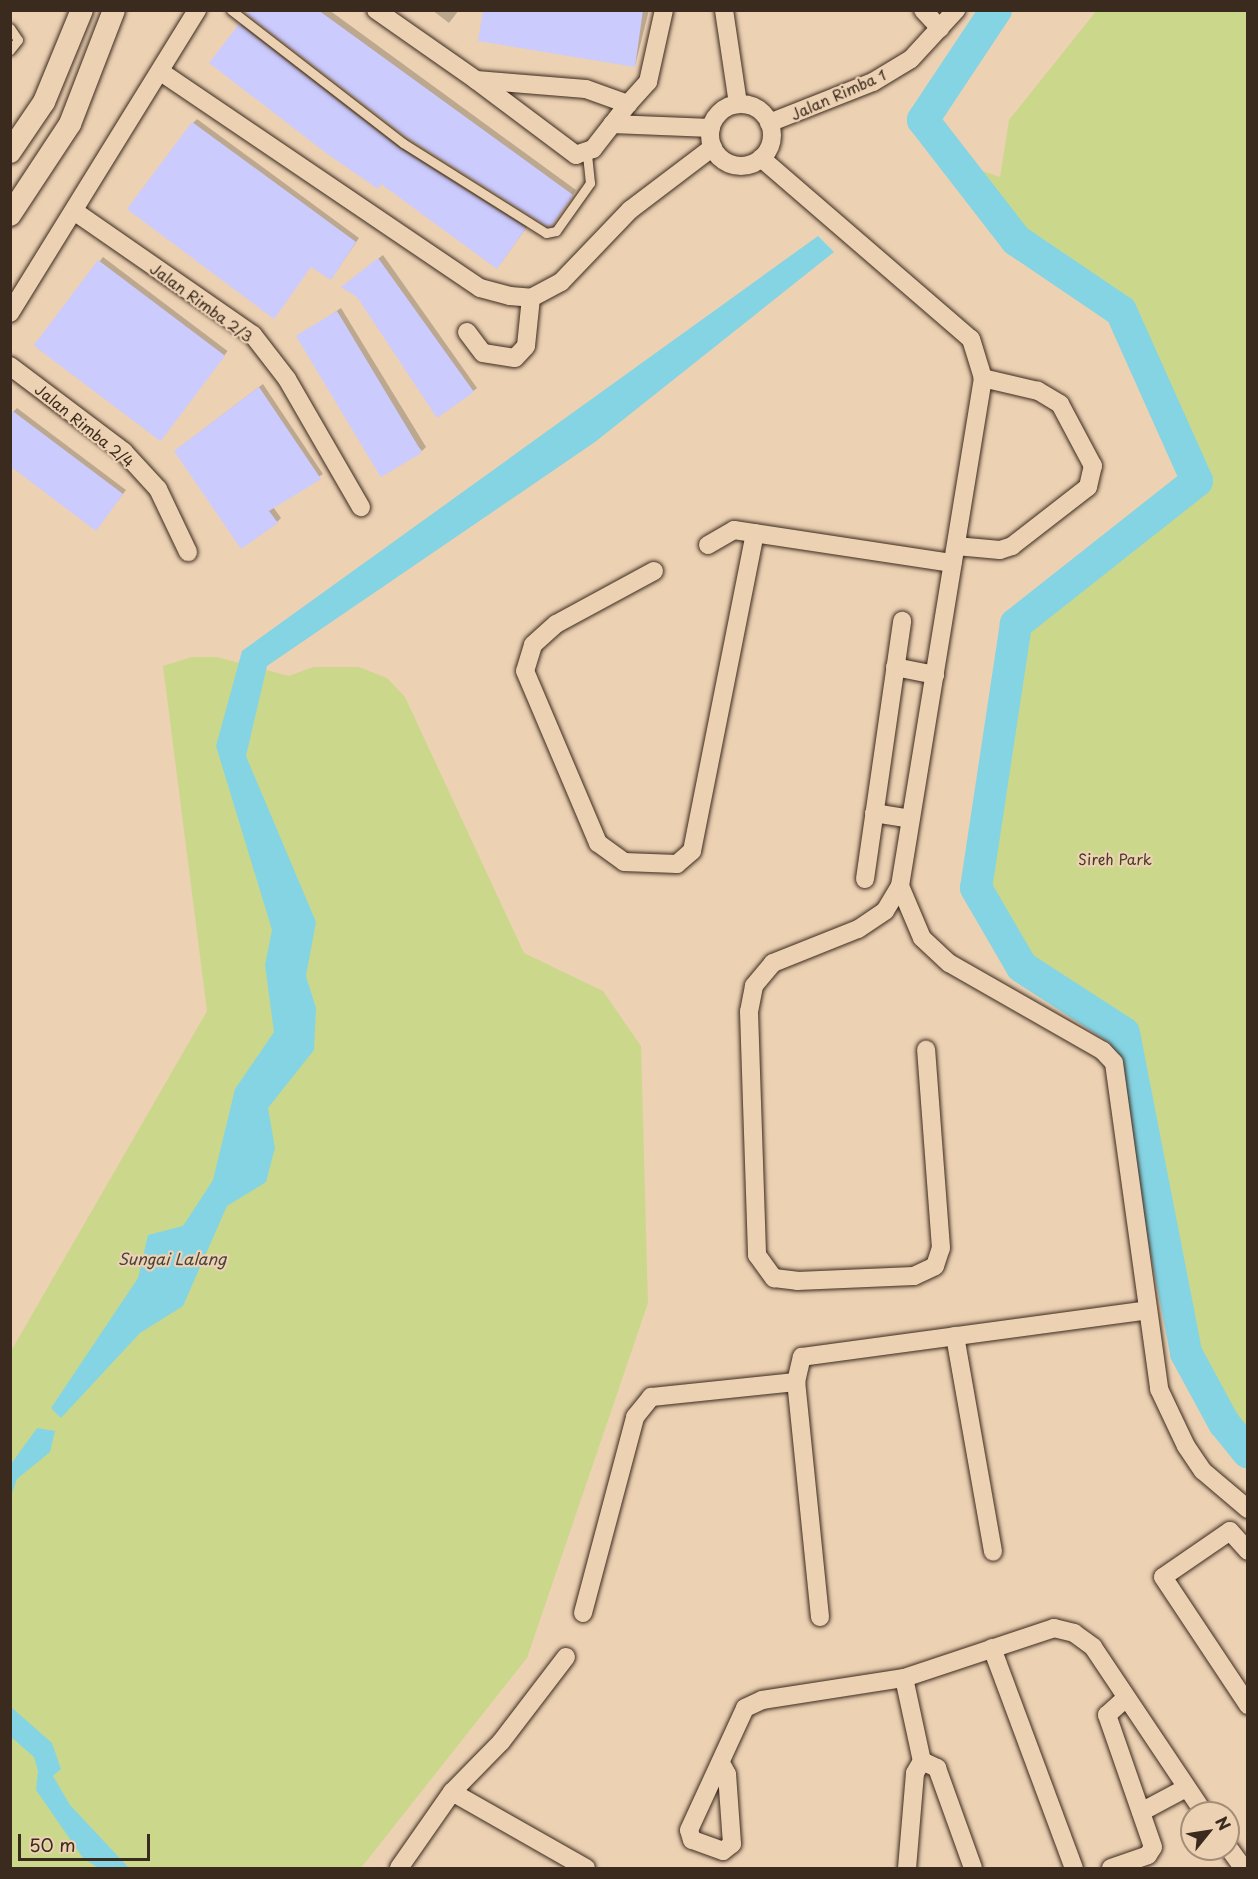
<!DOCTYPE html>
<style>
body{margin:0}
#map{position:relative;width:1258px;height:1879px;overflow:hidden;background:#ecd1b3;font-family:"Playpen Sans",sans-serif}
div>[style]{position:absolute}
.green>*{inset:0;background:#cbd88c}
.water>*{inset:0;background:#85d4e3}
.shadow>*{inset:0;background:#0003;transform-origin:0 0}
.river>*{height:32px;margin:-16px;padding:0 16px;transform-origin:16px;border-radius:16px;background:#85d4e3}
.building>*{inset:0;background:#cccbfe;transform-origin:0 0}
.roads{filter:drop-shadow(0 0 2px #3b2a1e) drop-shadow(0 0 2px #3b2a1e)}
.service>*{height:9px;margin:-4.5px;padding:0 4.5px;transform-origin:4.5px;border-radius:4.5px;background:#ecd1b3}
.minor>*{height:18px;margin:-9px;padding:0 9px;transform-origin:9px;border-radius:9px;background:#ecd1b3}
.minor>.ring{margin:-9px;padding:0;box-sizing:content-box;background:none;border:18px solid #ecd1b3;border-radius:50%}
.tertiary>*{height:22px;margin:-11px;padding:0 11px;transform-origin:11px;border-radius:11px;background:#ecd1b3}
span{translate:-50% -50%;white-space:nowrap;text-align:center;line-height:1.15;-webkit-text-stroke:4.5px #ecd1b3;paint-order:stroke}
.street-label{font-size:15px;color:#3b2a1e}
.park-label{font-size:15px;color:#493b29}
.water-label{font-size:16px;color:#46443c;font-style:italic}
.frame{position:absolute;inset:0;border:12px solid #3b2a1e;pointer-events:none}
.north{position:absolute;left:1180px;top:1801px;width:60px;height:60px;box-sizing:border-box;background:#ecd1b3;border:2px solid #a58e77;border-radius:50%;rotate:60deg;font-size:16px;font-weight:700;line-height:24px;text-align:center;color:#3b2a1e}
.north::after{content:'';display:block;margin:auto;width:21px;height:27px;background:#3b2a1e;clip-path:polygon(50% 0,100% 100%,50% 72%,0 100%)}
.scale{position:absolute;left:18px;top:1834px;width:132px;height:27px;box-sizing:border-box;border:3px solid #3b2a1e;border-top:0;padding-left:8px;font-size:18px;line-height:21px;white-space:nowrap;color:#3b2a1e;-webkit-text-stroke:4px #ecd1b3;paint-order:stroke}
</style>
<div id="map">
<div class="green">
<div style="clip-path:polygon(1097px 10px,1247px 11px,1247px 1453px,1224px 1423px,1186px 1353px,1124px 1033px,1022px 967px,976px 888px,1016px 624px,1196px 481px,1121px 311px,1016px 240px,954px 161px,1000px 177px,1009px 120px)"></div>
<div style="clip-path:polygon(192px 657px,217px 657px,289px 676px,313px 667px,359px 667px,387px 678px,405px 697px,524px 953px,603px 991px,641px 1046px,648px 1303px,527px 1658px,361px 1868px,11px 1868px,11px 1351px,207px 1011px,163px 666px)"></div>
</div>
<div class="water">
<div style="clip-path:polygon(818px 236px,834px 252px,595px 442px,267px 666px,246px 756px,316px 922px,306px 976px,316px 1008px,314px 1050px,268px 1108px,275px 1148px,266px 1182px,227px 1206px,183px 1306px,140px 1333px,61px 1418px,51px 1408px,138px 1278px,148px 1235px,183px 1226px,213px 1180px,235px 1089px,274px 1032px,265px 965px,272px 930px,216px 746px,242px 651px)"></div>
<div style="clip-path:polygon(37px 1428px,55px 1431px,50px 1452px,17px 1479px,11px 1496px,11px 1464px)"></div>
<div style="clip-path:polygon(10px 1706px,52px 1743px,61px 1769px,53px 1776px,70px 1805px,129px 1868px,98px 1868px,83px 1858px,36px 1790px,38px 1771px,34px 1757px,11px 1737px)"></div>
</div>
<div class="shadow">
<div style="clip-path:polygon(247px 10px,329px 10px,576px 190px,556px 219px,408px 136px)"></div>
<div style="clip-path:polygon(432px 10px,459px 10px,449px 23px)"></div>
<div style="clip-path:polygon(484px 10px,649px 10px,635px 66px)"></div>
<div style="clip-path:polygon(244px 22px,403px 145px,529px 224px,501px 263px,382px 183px,378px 187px,240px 25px)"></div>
<div style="clip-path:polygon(197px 119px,359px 238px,331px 279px,193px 123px)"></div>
<div style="clip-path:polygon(383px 255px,477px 388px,473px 391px,347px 283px)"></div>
<div style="left:103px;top:257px;width:156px;height:110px;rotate:37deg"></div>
<div style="clip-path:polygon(341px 308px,426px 447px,422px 451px,303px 334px)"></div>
<div style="clip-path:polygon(263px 384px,323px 474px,273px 507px,281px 518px,277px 522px,180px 447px)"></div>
<div style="clip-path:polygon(17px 408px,126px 490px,99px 525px,13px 412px)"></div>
</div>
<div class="river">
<div style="left:996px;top:10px;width:132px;rotate:123.6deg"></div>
<div style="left:923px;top:120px;width:152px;rotate:52.2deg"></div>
<div style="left:1016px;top:240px;width:127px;rotate:34.1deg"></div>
<div style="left:1121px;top:311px;width:186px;rotate:65.9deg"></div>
<div style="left:1197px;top:481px;width:231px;rotate:141.7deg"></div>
<div style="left:1016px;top:624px;width:267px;rotate:98.6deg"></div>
<div style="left:976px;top:888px;width:91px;rotate:59.8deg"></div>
<div style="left:1022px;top:967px;width:121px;rotate:32.9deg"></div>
<div style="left:1124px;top:1033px;width:326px;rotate:79deg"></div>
<div style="left:1186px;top:1353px;width:80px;rotate:61.5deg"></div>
<div style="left:1224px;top:1423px;width:38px;rotate:51deg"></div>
</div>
<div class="building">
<div style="clip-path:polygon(249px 10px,318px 10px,573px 195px,552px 225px,547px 226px,407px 137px,247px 14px)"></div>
<div style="clip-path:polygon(483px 10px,643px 10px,635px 67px,478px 41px)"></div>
<div style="clip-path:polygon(239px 24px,399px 148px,526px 228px,497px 269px,381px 184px,378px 189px,326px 153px,209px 63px)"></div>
<div style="clip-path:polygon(192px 122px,356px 242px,331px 280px,311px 267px,274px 319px,127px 209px)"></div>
<div style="clip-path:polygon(378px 258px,474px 392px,437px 418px,357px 297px,341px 287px)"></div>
<div style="left:98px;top:260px;width:159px;height:107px;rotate:37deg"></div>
<div style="left:337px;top:311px;width:165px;height:48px;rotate:59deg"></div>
<div style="clip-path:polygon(259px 387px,321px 479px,269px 511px,278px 523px,241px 549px,174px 451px)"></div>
<div style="clip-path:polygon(10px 409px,123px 494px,96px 531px,10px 466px)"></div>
</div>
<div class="roads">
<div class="service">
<div style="left:231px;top:10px;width:217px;rotate:37.7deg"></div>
<div style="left:403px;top:143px;width:169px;rotate:32.2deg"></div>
<div style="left:546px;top:233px;width:10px;rotate:-11deg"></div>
<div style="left:556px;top:231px;width:59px;rotate:-54.7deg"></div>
<div style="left:590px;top:183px;width:30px;rotate:-96deg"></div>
<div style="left:10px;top:28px;width:14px;rotate:56deg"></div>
<div style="left:18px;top:40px;width:13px;rotate:129deg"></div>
</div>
<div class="minor">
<div style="left:376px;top:10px;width:122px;rotate:35deg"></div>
<div style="left:476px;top:80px;width:110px;rotate:4.7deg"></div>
<div style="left:586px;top:89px;width:45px;rotate:19.7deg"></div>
<div style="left:628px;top:104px;width:57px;rotate:127.9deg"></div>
<div style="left:593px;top:149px;width:18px;rotate:161deg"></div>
<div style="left:576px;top:155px;width:125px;rotate:-143.1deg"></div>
<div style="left:724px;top:10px;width:95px;rotate:81.5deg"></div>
<div style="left:923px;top:10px;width:25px;rotate:47deg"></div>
<div style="left:161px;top:72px;width:385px;rotate:34.1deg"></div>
<div style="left:480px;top:288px;width:31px;rotate:15deg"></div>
<div style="left:510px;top:296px;width:21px;rotate:5deg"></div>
<div style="left:531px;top:298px;width:34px;rotate:-28deg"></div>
<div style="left:561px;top:282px;width:100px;rotate:-46.2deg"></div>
<div style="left:630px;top:210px;width:104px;rotate:-37.2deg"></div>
<div style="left:628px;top:104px;width:30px;rotate:-48deg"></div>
<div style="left:648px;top:82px;width:74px;rotate:-77.5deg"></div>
<div class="ring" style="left:710px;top:104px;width:44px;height:44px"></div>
<div style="left:769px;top:123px;width:112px;rotate:-21.5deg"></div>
<div style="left:873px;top:82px;width:44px;rotate:-31.2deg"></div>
<div style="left:911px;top:59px;width:67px;rotate:-47.4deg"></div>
<div style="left:612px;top:124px;width:99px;rotate:2.3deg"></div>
<div style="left:761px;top:158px;width:277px;rotate:40.8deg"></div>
<div style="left:971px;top:339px;width:41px;rotate:72.9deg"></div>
<div style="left:983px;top:378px;width:515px;rotate:99.28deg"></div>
<div style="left:900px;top:886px;width:29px;rotate:121deg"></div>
<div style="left:885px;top:911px;width:32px;rotate:146deg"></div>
<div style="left:858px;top:929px;width:92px;rotate:158.2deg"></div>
<div style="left:773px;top:963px;width:30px;rotate:130deg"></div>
<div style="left:754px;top:986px;width:26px;rotate:101deg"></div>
<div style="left:749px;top:1012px;width:243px;rotate:88.1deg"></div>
<div style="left:757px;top:1255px;width:29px;rotate:54deg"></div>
<div style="left:774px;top:1278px;width:23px;rotate:7deg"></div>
<div style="left:797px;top:1281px;width:117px;rotate:-2.4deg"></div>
<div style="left:914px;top:1276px;width:23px;rotate:-25deg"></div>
<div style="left:935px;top:1266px;width:19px;rotate:-72deg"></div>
<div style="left:941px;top:1248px;width:199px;rotate:-94.3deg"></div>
<div style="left:74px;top:211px;width:218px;rotate:34.7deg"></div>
<div style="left:253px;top:335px;width:56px;rotate:52.3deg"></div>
<div style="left:287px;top:379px;width:148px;rotate:60deg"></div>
<div style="left:10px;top:313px;width:356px;rotate:-58.3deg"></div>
<div style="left:467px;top:332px;width:26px;rotate:53deg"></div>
<div style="left:483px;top:353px;width:32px;rotate:9deg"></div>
<div style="left:515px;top:358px;width:16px;rotate:-47deg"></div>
<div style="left:526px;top:346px;width:48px;rotate:-84.1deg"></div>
<div style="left:10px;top:366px;width:143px;rotate:37deg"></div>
<div style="left:124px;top:452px;width:50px;rotate:47.4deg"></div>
<div style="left:158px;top:489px;width:70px;rotate:64.5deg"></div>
<div style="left:708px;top:545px;width:30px;rotate:-30deg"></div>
<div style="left:734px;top:530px;width:221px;rotate:8.6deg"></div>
<div style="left:956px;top:546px;width:44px;rotate:5.2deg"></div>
<div style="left:1000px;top:550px;width:13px;rotate:-18deg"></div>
<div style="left:1012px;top:546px;width:96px;rotate:-37.8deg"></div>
<div style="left:1088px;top:487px;width:22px;rotate:-77deg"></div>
<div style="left:1093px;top:466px;width:70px;rotate:-118deg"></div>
<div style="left:1060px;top:404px;width:26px;rotate:-149deg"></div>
<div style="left:1038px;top:391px;width:57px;rotate:-166.7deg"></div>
<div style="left:654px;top:571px;width:111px;rotate:151.6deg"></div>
<div style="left:556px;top:624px;width:31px;rotate:138deg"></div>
<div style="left:533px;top:645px;width:27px;rotate:107deg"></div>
<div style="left:525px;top:671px;width:187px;rotate:67deg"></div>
<div style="left:598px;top:843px;width:32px;rotate:36deg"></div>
<div style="left:624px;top:862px;width:53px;rotate:2.2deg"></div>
<div style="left:677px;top:864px;width:20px;rotate:-41deg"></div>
<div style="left:692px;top:851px;width:324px;rotate:-78.8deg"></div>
<div style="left:895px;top:667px;width:41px;rotate:11.3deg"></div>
<div style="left:874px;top:813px;width:37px;rotate:9deg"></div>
<div style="left:865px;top:879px;width:261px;rotate:-81.8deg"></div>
<div style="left:900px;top:886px;width:56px;rotate:67.1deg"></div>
<div style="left:922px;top:938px;width:37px;rotate:43deg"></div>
<div style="left:949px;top:963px;width:177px;rotate:29.7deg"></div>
<div style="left:1103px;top:1051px;width:16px;rotate:47deg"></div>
<div style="left:1114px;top:1063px;width:329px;rotate:82.1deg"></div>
<div style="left:1159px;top:1389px;width:63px;rotate:64.7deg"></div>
<div style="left:1186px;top:1446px;width:30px;rotate:56deg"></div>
<div style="left:1203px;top:1471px;width:59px;rotate:40.2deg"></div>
<div style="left:955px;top:1336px;width:219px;rotate:80deg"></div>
<div style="left:1248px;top:1551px;width:27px;rotate:-132deg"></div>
<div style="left:1230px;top:1531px;width:81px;rotate:145.5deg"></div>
<div style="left:1163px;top:1577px;width:154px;rotate:56.4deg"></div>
<div style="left:583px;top:1613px;width:203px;rotate:-75.1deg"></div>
<div style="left:635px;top:1417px;width:26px;rotate:-51deg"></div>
<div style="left:651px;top:1397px;width:146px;rotate:-5.9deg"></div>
<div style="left:820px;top:1617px;width:236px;rotate:-95.8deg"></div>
<div style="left:796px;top:1382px;width:26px;rotate:-77deg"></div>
<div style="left:802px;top:1357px;width:349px;rotate:-7.7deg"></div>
<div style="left:992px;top:1648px;width:235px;rotate:69.6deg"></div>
<div style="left:904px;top:1678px;width:85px;rotate:77.8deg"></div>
<div style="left:922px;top:1761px;width:14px;rotate:120deg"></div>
<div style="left:915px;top:1773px;width:95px;rotate:94.8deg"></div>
<div style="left:922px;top:1761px;width:17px;rotate:25deg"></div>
<div style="left:937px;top:1768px;width:106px;rotate:70.2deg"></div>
<div style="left:722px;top:1765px;width:10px;rotate:61deg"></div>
<div style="left:727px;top:1774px;width:70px;rotate:85.9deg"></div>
<div style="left:732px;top:1844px;width:11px;rotate:142deg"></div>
<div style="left:723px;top:1851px;width:33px;rotate:-160deg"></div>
<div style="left:692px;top:1840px;width:10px;rotate:-107deg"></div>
<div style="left:689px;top:1830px;width:134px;rotate:-65.3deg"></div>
<div style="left:745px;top:1708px;width:19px;rotate:-25deg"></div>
<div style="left:762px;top:1700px;width:144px;rotate:-8.8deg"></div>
<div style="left:904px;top:1678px;width:158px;rotate:-18.4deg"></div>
<div style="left:1054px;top:1628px;width:21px;rotate:14deg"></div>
<div style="left:1074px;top:1633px;width:24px;rotate:36deg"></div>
<div style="left:1093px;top:1647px;width:200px;rotate:56.2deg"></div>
<div style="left:452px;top:1792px;width:154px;rotate:29.6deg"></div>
<div style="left:1141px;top:1812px;width:51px;rotate:-28.1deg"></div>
<div style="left:1228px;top:1847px;width:26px;rotate:54deg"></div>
<div style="left:399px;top:1868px;width:93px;rotate:-55.1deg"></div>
<div style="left:452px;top:1792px;width:70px;rotate:-45.6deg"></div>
<div style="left:501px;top:1742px;width:107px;rotate:-52.6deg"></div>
<div style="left:1111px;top:1868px;width:39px;rotate:-19deg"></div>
<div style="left:1148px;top:1855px;width:9px;rotate:-58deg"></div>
<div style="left:1153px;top:1847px;width:140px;rotate:-109.2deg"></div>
<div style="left:1107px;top:1715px;width:25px;rotate:-42deg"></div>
</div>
<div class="tertiary">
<div style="left:10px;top:152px;width:60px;rotate:-55.8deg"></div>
<div style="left:44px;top:102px;width:100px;rotate:-67.6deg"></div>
<div style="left:10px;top:215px;width:109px;rotate:-56.6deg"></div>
<div style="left:70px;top:124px;width:122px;rotate:-68.9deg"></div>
</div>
</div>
<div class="street-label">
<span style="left:838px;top:94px;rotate:-24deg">Jalan Rimba 1</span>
<span style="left:202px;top:302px;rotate:36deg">Jalan Rimba 2/3</span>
<span style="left:85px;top:425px;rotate:39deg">Jalan Rimba 2/4</span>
</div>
<div class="park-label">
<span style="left:1115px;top:859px">Sireh Park</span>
</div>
<div class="water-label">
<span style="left:172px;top:1258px">Sungai Lalang</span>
</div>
<div class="frame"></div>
<div class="north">N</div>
<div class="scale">50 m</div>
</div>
